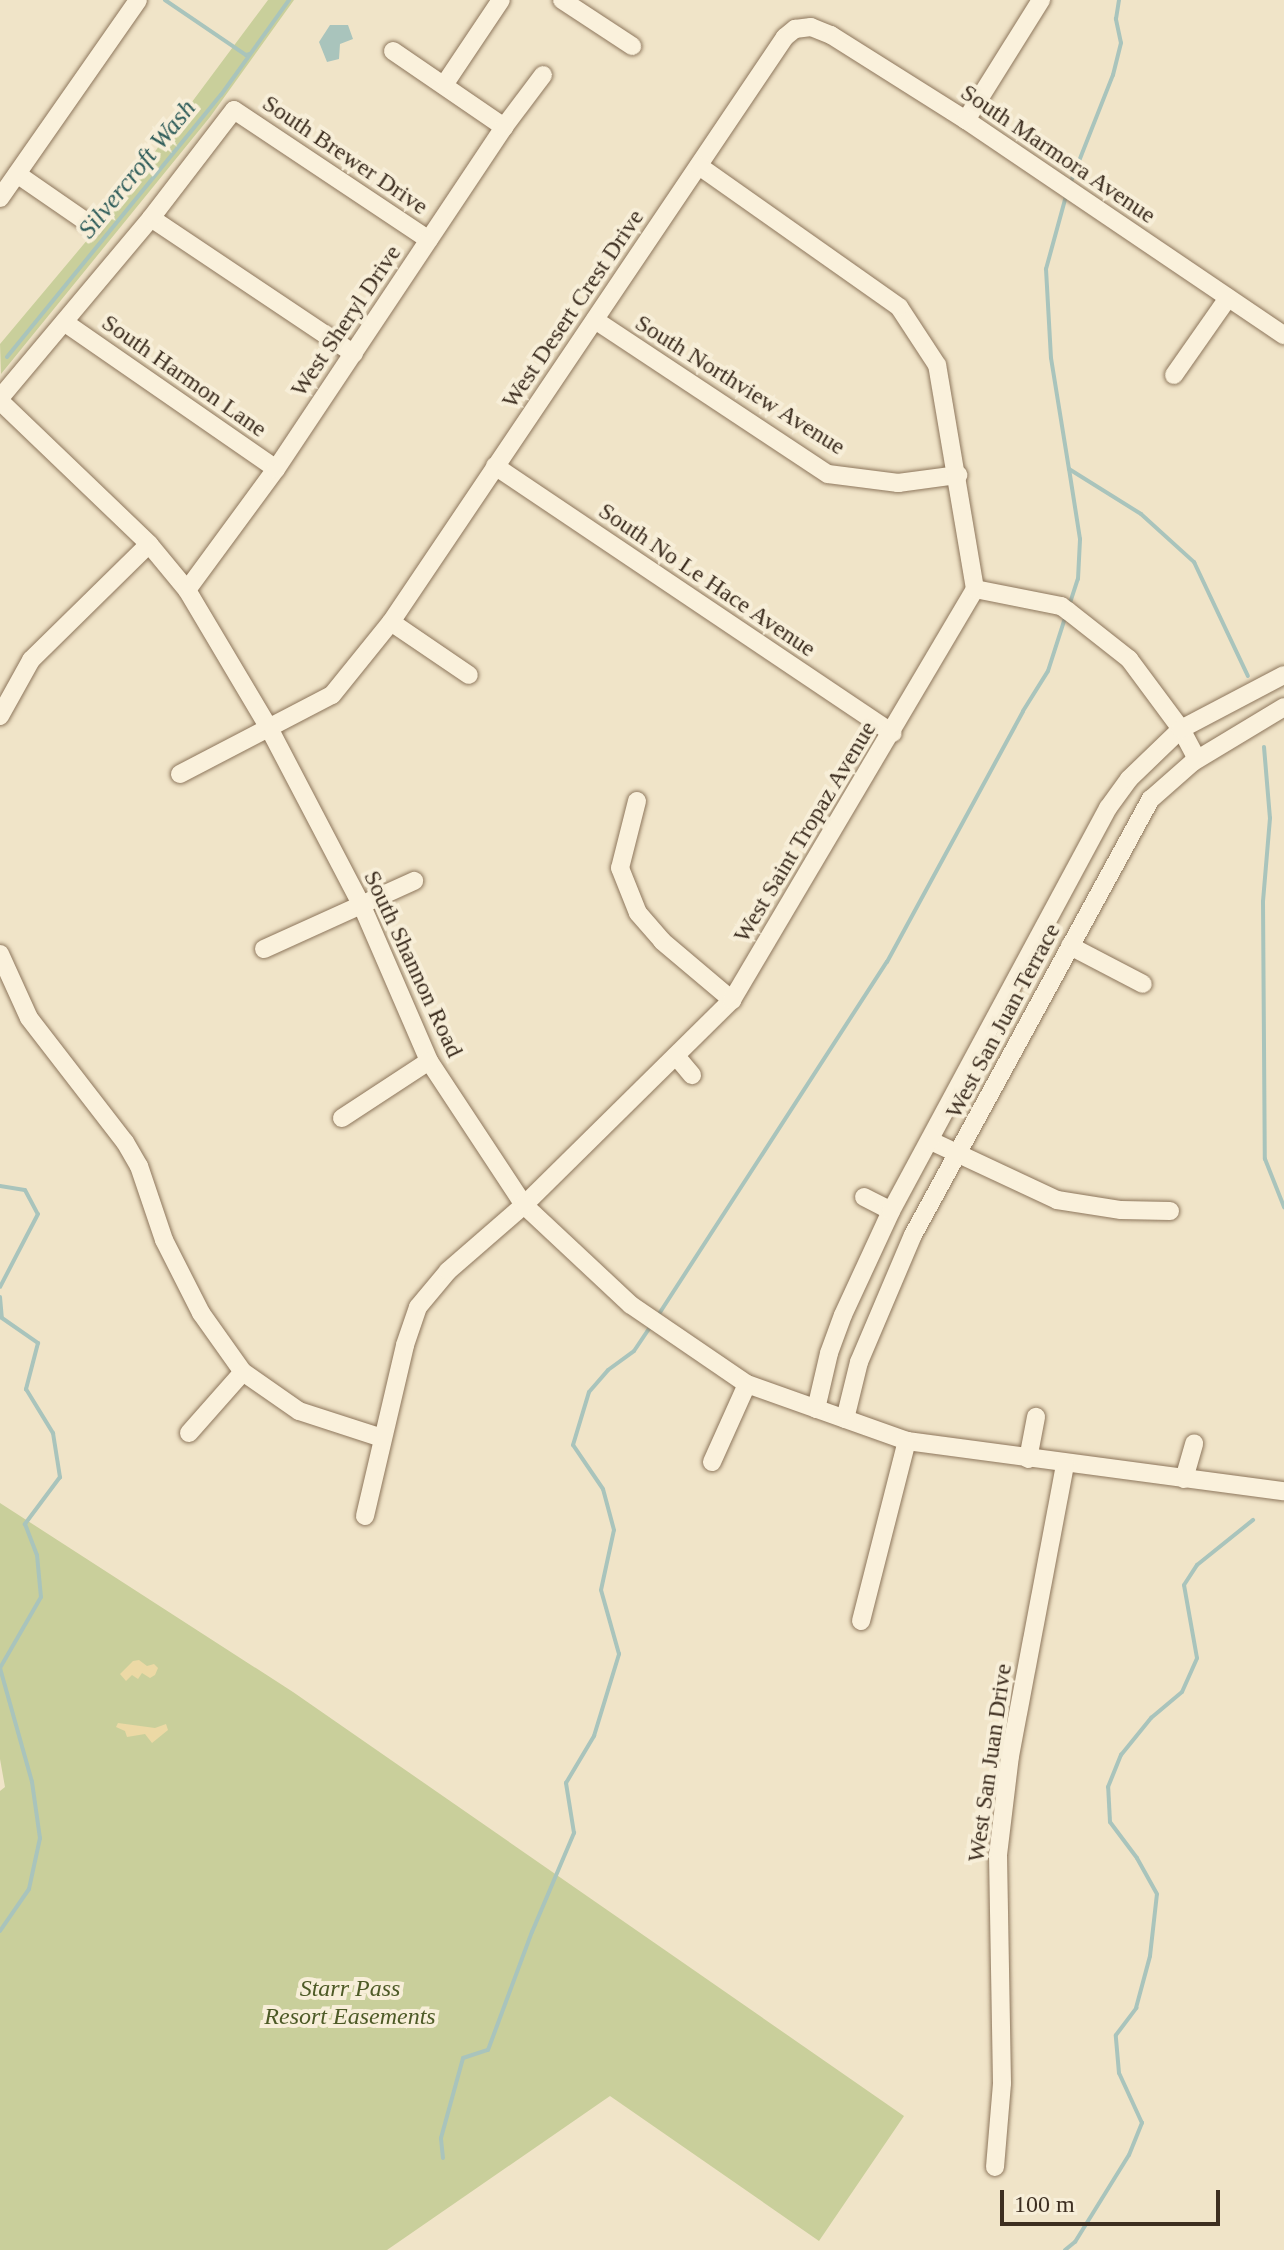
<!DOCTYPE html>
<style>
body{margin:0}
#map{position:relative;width:1284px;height:2250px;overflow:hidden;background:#f0e4c8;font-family:"Times New Roman",serif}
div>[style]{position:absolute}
.green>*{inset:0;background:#c9cf9b}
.sand>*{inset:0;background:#ecd9a5}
.water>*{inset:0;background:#a9c4bc}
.stream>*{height:4px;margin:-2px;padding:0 2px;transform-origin:2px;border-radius:2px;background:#a9c4bc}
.roads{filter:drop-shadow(0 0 2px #8d765c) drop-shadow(0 0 2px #8d765c)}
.minor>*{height:18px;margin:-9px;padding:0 9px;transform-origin:9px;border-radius:9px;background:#faf1dc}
span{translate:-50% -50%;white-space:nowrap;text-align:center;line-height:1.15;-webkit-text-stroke:8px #f7eed8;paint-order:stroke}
.street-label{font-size:24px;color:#3d2e20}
.park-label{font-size:24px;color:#4d5a26;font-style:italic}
.water-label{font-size:26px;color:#2f5d5a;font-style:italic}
.scale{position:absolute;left:1000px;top:2190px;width:220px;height:36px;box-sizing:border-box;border:4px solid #3d2e20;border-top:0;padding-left:10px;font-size:24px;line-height:28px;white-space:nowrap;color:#3d2e20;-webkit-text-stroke:6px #f7eed8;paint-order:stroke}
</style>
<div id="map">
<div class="green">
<div style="clip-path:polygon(268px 0,294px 0,210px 117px,1px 374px,0 344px,104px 220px)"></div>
<div style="clip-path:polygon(0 1503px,293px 1692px,904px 2116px,819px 2241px,610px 2096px,387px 2250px,0 2250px,0 1791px,5px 1787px,0 1759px)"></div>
</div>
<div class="sand">
<div style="clip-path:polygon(139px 1660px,147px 1666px,154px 1664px,158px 1668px,155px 1675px,150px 1678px,142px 1673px,138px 1679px,132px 1675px,126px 1681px,120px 1674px,133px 1661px)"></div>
<div style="clip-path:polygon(118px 1723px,155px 1728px,166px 1724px,168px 1730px,152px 1743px,145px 1734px,127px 1737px,125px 1731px,116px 1727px)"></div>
</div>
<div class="water">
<div style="clip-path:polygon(330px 25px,348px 25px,353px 39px,340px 44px,339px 59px,327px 62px,319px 42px)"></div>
</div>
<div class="stream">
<div style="left:165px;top:0;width:98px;rotate:34.2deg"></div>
<div style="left:246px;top:55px;width:4px;rotate:-14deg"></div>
<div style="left:1070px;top:184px;width:117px;rotate:-68.5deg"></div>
<div style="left:1113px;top:75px;width:33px;rotate:-76deg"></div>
<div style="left:1121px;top:43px;width:25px;rotate:-102deg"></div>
<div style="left:1116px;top:19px;width:19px;rotate:-81deg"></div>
<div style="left:1066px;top:196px;width:76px;rotate:105.3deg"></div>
<div style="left:1046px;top:269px;width:89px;rotate:86.8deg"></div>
<div style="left:1051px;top:358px;width:112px;rotate:80.8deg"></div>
<div style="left:1069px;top:469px;width:85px;rotate:32deg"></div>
<div style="left:1141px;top:514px;width:72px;rotate:42.2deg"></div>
<div style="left:1194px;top:562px;width:126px;rotate:64.7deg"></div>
<div style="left:7px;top:357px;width:338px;rotate:-50.8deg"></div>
<div style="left:221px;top:95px;width:117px;rotate:-54.4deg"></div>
<div style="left:1069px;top:606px;width:28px;rotate:-72deg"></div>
<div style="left:1078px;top:579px;width:40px;rotate:-87.1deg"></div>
<div style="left:1080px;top:539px;width:71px;rotate:-98.9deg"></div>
<div style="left:1264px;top:747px;width:71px;rotate:85.2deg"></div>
<div style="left:1270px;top:818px;width:84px;rotate:94.8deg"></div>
<div style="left:1263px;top:902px;width:257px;rotate:89.6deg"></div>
<div style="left:1265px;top:1159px;width:52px;rotate:68.4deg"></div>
<div style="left:0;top:1186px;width:25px;rotate:9deg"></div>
<div style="left:25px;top:1190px;width:27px;rotate:62deg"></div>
<div style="left:38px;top:1214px;width:82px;rotate:117.5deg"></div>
<div style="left:0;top:1297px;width:21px;rotate:85deg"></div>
<div style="left:2px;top:1318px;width:44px;rotate:34.8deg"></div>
<div style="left:38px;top:1343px;width:48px;rotate:104.6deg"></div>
<div style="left:26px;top:1389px;width:52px;rotate:58.5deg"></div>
<div style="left:53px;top:1433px;width:45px;rotate:81deg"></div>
<div style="left:60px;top:1477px;width:59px;rotate:126.7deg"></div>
<div style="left:25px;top:1524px;width:33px;rotate:69deg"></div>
<div style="left:37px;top:1555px;width:42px;rotate:84.6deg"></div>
<div style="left:41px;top:1597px;width:82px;rotate:120deg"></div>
<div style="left:0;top:1668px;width:118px;rotate:74.3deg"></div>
<div style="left:32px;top:1782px;width:57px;rotate:81.9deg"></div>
<div style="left:40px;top:1838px;width:52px;rotate:102.2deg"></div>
<div style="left:29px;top:1889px;width:51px;rotate:124.6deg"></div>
<div style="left:657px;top:1317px;width:423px;rotate:-57.1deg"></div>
<div style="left:887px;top:962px;width:285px;rotate:-61.5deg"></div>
<div style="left:1023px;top:711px;width:47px;rotate:-58deg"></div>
<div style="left:1048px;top:671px;width:56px;rotate:-72.2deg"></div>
<div style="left:443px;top:2158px;width:20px;rotate:-96deg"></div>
<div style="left:441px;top:2138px;width:83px;rotate:-74.6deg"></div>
<div style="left:463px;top:2058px;width:26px;rotate:-18deg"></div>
<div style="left:488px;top:2050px;width:126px;rotate:-69.6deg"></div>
<div style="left:532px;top:1932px;width:108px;rotate:-67deg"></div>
<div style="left:574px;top:1833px;width:51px;rotate:-99.1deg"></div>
<div style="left:566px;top:1783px;width:55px;rotate:-59.2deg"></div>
<div style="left:594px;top:1736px;width:86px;rotate:-73deg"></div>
<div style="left:619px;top:1654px;width:66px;rotate:-105.7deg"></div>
<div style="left:601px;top:1590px;width:61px;rotate:-77.8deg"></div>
<div style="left:614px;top:1530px;width:42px;rotate:-105deg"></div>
<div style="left:603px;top:1489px;width:53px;rotate:-124.3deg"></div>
<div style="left:573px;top:1445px;width:55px;rotate:-73.2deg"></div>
<div style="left:589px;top:1392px;width:29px;rotate:-49deg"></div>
<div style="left:608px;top:1370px;width:32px;rotate:-36deg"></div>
<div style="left:634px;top:1351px;width:32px;rotate:-56deg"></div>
<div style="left:1065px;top:2250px;width:13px;rotate:-39deg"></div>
<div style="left:1075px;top:2242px;width:102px;rotate:-58.2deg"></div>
<div style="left:1129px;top:2155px;width:35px;rotate:-68deg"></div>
<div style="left:1142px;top:2123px;width:55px;rotate:-114.7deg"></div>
<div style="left:1119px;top:2073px;width:38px;rotate:-95deg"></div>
<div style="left:1116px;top:2035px;width:34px;rotate:-53deg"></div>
<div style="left:1136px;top:2008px;width:54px;rotate:-74.9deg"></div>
<div style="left:1150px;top:1956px;width:62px;rotate:-83.6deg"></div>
<div style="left:1157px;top:1894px;width:41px;rotate:-119.1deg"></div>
<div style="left:1137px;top:1858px;width:45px;rotate:-126.9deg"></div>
<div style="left:1110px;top:1822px;width:35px;rotate:-93deg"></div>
<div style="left:1108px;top:1787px;width:35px;rotate:-68deg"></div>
<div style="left:1121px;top:1755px;width:48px;rotate:-51deg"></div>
<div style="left:1151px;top:1718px;width:40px;rotate:-40deg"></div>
<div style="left:1182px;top:1692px;width:37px;rotate:-66deg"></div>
<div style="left:1197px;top:1658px;width:74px;rotate:-100.1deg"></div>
<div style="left:1184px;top:1585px;width:24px;rotate:-57deg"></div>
<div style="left:1197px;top:1565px;width:72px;rotate:-38.8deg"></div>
</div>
<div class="roads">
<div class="minor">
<div style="left:562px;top:0;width:84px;rotate:33.3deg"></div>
<div style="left:393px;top:51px;width:135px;rotate:34.4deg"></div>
<div style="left:444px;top:85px;width:102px;rotate:-56.2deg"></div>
<div style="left:966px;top:120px;width:142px;rotate:-58deg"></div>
<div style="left:17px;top:174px;width:90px;rotate:34.6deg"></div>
<div style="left:0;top:198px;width:241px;rotate:-55.1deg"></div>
<div style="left:151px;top:218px;width:244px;rotate:33.8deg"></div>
<div style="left:595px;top:320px;width:279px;rotate:33.5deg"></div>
<div style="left:828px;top:474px;width:71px;rotate:7.3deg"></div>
<div style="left:898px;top:483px;width:61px;rotate:-7.6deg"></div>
<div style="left:64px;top:322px;width:258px;rotate:34.7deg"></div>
<div style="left:1174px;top:375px;width:94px;rotate:-55deg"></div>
<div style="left:0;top:398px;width:235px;rotate:-50deg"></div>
<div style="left:151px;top:218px;width:136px;rotate:-52.5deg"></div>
<div style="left:234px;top:110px;width:234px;rotate:33.7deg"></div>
<div style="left:0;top:401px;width:207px;rotate:43.8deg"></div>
<div style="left:149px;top:544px;width:60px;rotate:50.4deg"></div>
<div style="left:187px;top:590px;width:163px;rotate:59.3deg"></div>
<div style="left:270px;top:730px;width:199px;rotate:62.4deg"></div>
<div style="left:362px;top:906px;width:169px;rotate:66.6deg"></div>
<div style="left:429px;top:1061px;width:173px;rotate:56.6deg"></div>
<div style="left:524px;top:1205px;width:146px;rotate:43.1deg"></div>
<div style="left:631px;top:1305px;width:140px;rotate:34.3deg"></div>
<div style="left:747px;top:1384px;width:170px;rotate:19.6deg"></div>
<div style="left:907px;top:1441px;width:380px;rotate:7.6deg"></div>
<div style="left:495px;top:466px;width:479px;rotate:33.9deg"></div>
<div style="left:975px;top:589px;width:88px;rotate:11.2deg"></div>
<div style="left:1061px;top:606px;width:9px;rotate:36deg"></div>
<div style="left:1068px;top:611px;width:78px;rotate:38.2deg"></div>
<div style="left:1129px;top:659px;width:87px;rotate:53.4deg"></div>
<div style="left:1181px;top:729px;width:34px;rotate:62deg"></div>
<div style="left:187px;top:590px;width:150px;rotate:-53.7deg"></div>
<div style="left:276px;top:469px;width:411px;rotate:-56.3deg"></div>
<div style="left:504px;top:127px;width:65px;rotate:-53.1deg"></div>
<div style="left:391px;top:622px;width:94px;rotate:34.2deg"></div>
<div style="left:0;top:716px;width:64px;rotate:-61deg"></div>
<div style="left:31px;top:660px;width:165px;rotate:-44.5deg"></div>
<div style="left:180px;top:774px;width:171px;rotate:-27.5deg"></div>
<div style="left:332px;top:695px;width:94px;rotate:-51.1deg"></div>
<div style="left:391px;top:622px;width:705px;rotate:-56.04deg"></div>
<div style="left:785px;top:37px;width:13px;rotate:-39deg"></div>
<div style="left:795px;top:29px;width:16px;rotate:-7deg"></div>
<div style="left:811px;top:27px;width:22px;rotate:22deg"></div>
<div style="left:831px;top:35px;width:160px;rotate:32.2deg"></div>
<div style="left:966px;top:120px;width:384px;rotate:34.1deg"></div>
<div style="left:637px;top:801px;width:69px;rotate:104.2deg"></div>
<div style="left:620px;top:868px;width:48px;rotate:68.2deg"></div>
<div style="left:638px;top:913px;width:37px;rotate:49deg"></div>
<div style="left:662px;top:941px;width:92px;rotate:40.1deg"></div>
<div style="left:1070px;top:946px;width:82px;rotate:27.5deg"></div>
<div style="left:264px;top:949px;width:165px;rotate:-24.4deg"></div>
<div style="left:0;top:954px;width:70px;rotate:65.6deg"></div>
<div style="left:29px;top:1018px;width:157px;rotate:52.3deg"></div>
<div style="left:125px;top:1142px;width:28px;rotate:60deg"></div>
<div style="left:139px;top:1166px;width:78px;rotate:71.3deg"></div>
<div style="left:164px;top:1240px;width:82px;rotate:63.1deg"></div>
<div style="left:201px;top:1313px;width:72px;rotate:54.6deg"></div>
<div style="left:243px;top:1372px;width:68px;rotate:34.9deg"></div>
<div style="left:299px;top:1411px;width:87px;rotate:18deg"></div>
<div style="left:676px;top:1056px;width:25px;rotate:50deg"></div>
<div style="left:342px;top:1118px;width:104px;rotate:-33.2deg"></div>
<div style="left:931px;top:1141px;width:139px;rotate:25.1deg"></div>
<div style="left:1057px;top:1200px;width:65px;rotate:8.9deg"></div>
<div style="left:1121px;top:1210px;width:49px;rotate:1.2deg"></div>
<div style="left:864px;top:1197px;width:30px;rotate:27deg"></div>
<div style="left:816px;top:1409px;width:57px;rotate:-76.9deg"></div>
<div style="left:829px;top:1353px;width:40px;rotate:-69.8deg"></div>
<div style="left:843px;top:1315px;width:115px;rotate:-65.2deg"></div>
<div style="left:891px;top:1211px;width:458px;rotate:-61.7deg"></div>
<div style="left:1108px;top:808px;width:36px;rotate:-54deg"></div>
<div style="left:1129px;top:779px;width:72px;rotate:-43.9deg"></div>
<div style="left:1181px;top:729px;width:116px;rotate:-27.7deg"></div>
<div style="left:845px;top:1419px;width:59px;rotate:-76.2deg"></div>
<div style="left:859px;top:1362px;width:138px;rotate:-67deg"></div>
<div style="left:913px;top:1235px;width:497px;rotate:-61.4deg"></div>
<div style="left:1151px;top:799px;width:56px;rotate:-41.4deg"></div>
<div style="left:1193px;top:762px;width:106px;rotate:-31.1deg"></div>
<div style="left:189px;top:1433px;width:81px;rotate:-48.5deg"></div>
<div style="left:1028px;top:1459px;width:43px;rotate:-79.2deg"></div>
<div style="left:712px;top:1462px;width:85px;rotate:-65.8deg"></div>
<div style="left:1184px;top:1479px;width:37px;rotate:-74deg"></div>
<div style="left:365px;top:1516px;width:176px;rotate:-76.8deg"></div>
<div style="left:405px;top:1345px;width:40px;rotate:-71.1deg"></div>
<div style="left:418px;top:1307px;width:47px;rotate:-50.2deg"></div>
<div style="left:448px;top:1271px;width:101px;rotate:-41deg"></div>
<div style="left:524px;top:1205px;width:292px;rotate:-44.6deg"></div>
<div style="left:732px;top:1000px;width:477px;rotate:-59.4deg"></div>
<div style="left:975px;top:589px;width:227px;rotate:-99.6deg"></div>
<div style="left:937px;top:365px;width:69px;rotate:-123.2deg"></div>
<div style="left:899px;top:307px;width:245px;rotate:-144.8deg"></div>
<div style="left:861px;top:1621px;width:186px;rotate:-75.7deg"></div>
<div style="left:995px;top:2167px;width:84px;rotate:-85.2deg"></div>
<div style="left:1002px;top:2083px;width:228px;rotate:-91deg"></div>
<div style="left:998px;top:1855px;width:100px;rotate:-83.1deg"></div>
<div style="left:1010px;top:1756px;width:297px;rotate:-79.3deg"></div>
</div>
</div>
<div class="street-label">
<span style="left:1058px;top:154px;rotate:34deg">South Marmora Avenue</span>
<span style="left:345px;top:155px;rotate:34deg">South Brewer Drive</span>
<span style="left:573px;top:309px;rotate:-56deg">West Desert Crest Drive</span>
<span style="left:346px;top:321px;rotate:-56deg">West Sheryl Drive</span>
<span style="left:184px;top:376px;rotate:35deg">South Harmon Lane</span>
<span style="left:740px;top:385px;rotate:32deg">South Northview Avenue</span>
<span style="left:707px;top:580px;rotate:34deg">South No Le Hace Avenue</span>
<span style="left:805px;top:832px;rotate:-59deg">West Saint Tropaz Avenue</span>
<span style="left:413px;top:964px;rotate:65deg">South Shannon Road</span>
<span style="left:1003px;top:1021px;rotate:-62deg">West San Juan Terrace</span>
<span style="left:990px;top:1763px;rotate:-82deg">West San Juan Drive</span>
</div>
<div class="park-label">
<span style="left:350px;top:2003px">Starr Pass<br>Resort Easements</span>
</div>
<div class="water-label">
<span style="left:137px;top:169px;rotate:-51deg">Silvercroft Wash</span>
</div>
<div class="scale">100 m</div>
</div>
